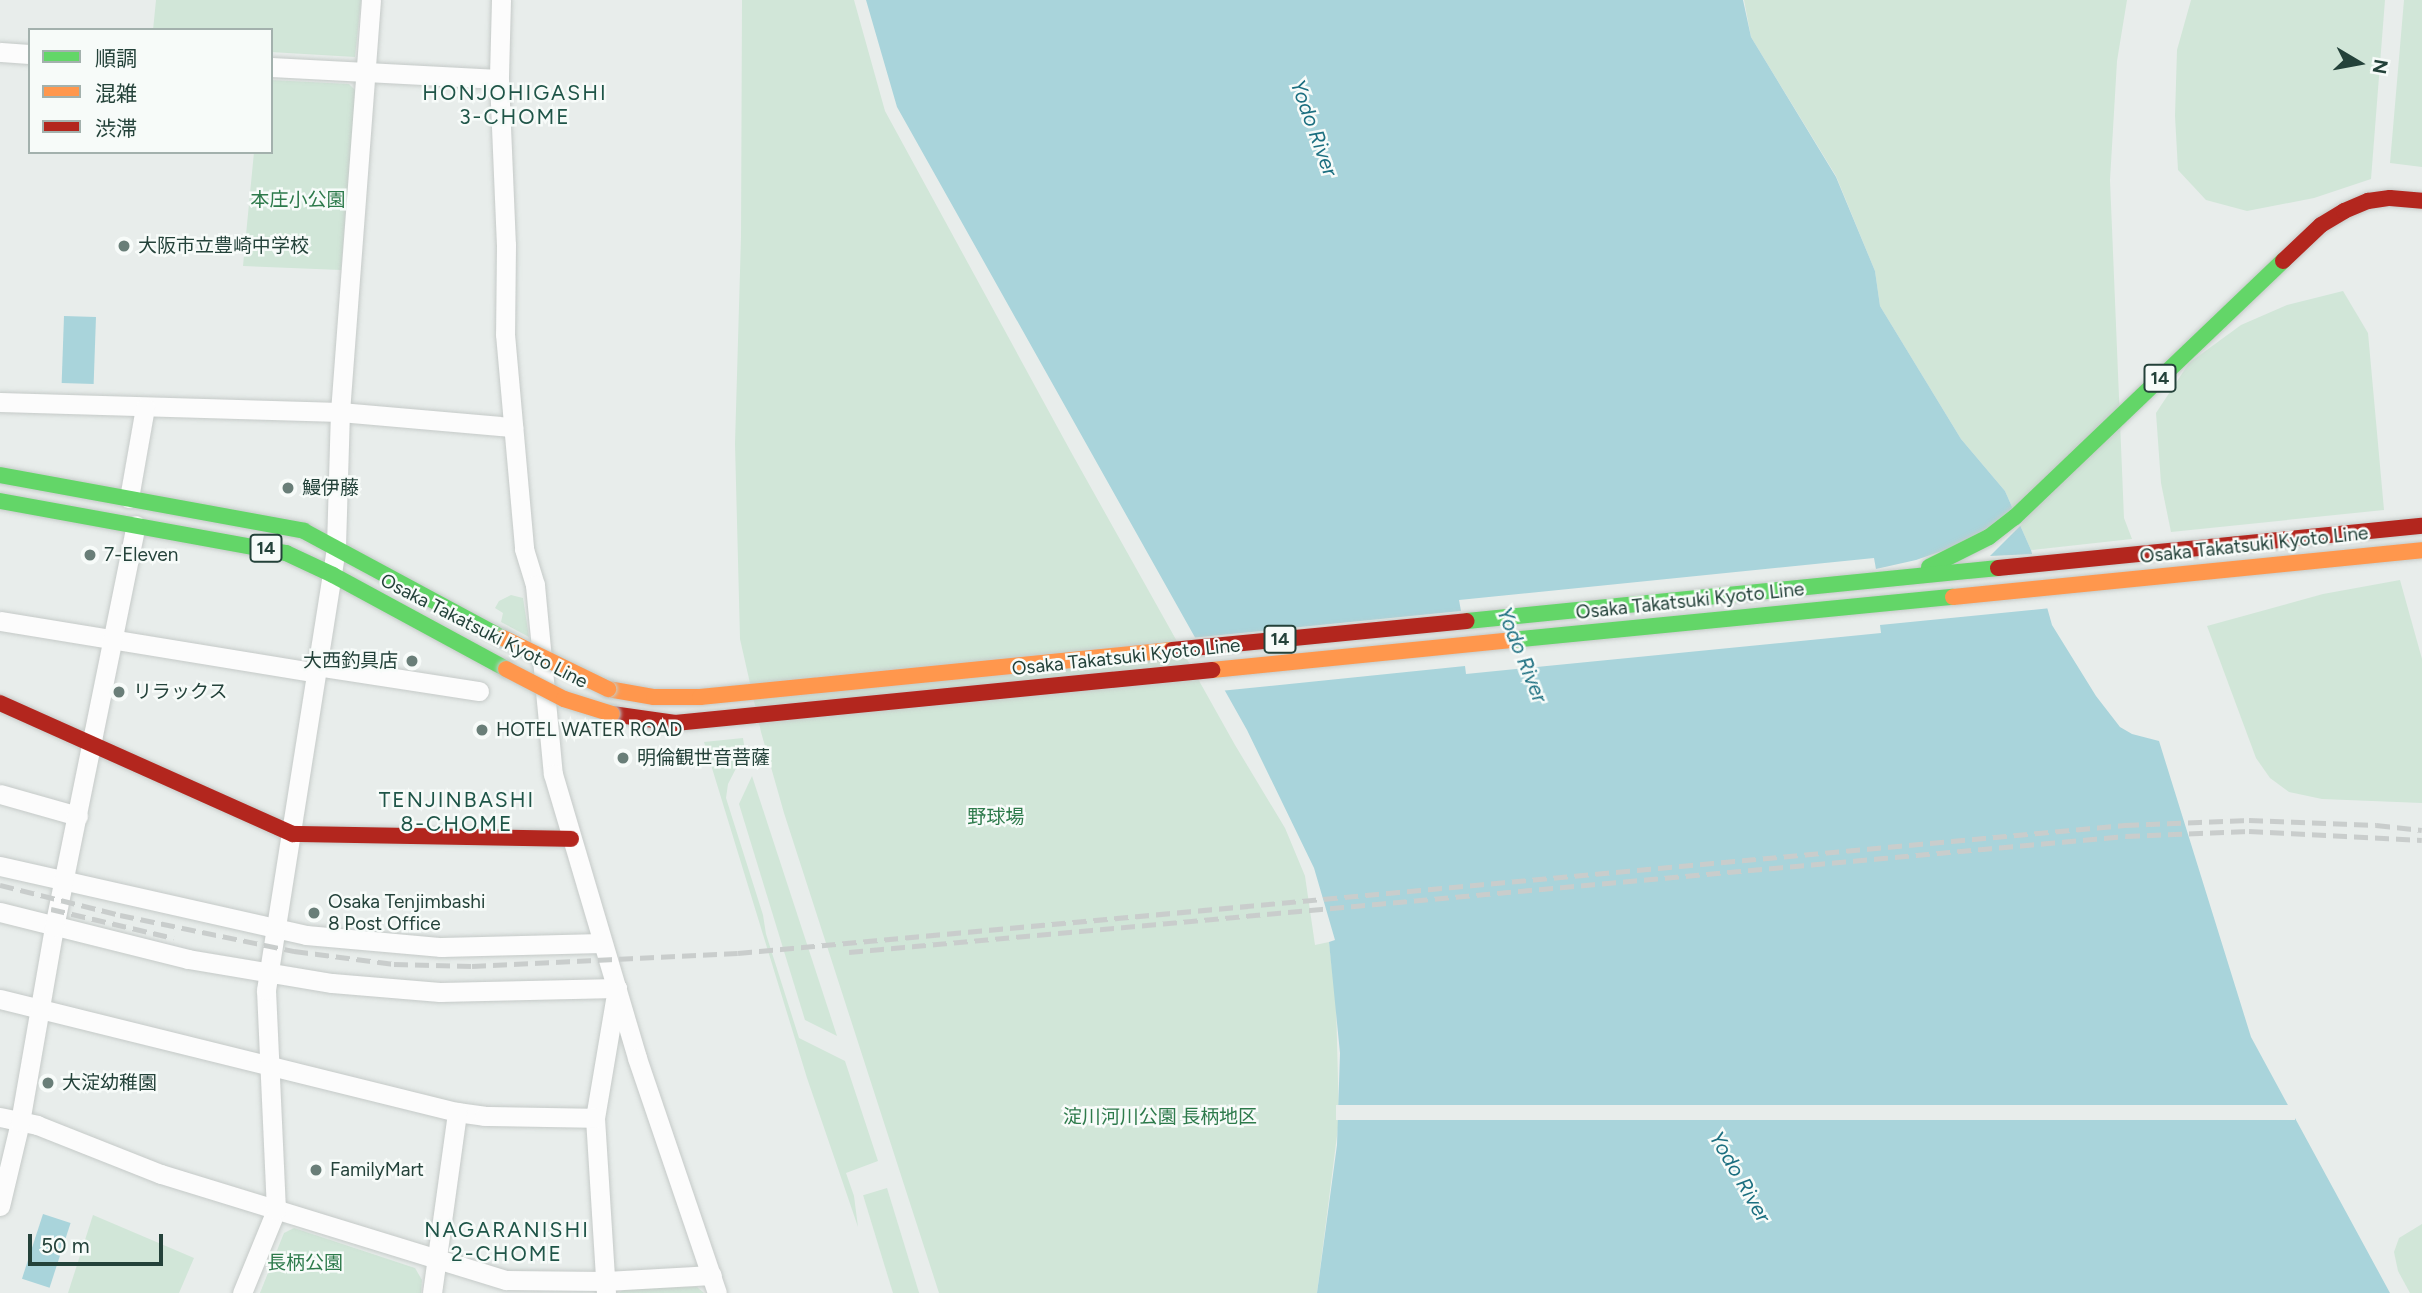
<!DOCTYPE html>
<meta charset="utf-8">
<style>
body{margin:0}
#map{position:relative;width:2422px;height:1293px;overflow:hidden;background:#e8edeb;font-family:Figtree,"Noto Sans JP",sans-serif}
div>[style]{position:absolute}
.green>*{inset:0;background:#d1e6d8;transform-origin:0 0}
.water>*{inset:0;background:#a9d4db;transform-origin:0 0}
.pier>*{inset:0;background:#e8edeb;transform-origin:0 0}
.roads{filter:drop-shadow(0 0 2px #c5cac8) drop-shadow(0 0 2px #c5cac8)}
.street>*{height:19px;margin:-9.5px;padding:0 9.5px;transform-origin:9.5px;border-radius:9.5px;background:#fcfcfc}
.fast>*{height:16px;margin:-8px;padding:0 8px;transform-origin:8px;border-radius:8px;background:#63d668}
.slow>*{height:16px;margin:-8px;padding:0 8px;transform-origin:8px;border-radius:8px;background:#ff974d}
.jam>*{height:16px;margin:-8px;padding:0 8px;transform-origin:8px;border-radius:8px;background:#b3261e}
.rail>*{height:5px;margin-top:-2.5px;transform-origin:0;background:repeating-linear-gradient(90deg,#c9cdcc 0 14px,transparent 0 21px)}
.bridges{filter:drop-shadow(0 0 2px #c3ccc9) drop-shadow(0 0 2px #c3ccc9)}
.slow-bridge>*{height:16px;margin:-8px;padding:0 8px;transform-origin:8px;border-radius:8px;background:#ff974d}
.dots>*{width:19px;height:19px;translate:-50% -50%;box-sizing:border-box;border:4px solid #f7fbf9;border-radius:50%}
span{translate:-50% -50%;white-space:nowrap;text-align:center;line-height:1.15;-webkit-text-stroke:5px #f7fbf9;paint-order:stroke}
.shield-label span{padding:2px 5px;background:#f7fbf9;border:2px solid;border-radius:5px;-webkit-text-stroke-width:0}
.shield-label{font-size:18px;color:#24423a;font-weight:700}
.park-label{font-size:19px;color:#2d7a4b}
.poi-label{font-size:19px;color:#24423a}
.left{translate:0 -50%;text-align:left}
.right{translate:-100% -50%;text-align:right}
.street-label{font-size:19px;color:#24423a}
.neighbourhood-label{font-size:21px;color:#1f5548;letter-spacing:2px}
.water-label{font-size:21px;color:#1c6f80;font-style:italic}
.legend{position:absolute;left:28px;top:28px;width:245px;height:126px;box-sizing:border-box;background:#f7fbf9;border:2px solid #a3b1ad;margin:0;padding:9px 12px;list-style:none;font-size:21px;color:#24423a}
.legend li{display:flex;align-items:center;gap:14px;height:35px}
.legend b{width:35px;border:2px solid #a3b1ad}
.north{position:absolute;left:2324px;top:28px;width:70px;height:70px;-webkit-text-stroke:5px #f7fbf9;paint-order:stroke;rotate:100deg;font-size:19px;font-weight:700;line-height:28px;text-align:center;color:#24423a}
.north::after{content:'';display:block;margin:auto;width:24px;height:32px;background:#24423a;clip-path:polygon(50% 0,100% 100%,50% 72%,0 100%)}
.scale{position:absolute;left:28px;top:1234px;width:135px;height:32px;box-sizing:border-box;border:4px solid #24423a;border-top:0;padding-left:9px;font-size:21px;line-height:24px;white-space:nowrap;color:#24423a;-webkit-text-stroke:5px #f7fbf9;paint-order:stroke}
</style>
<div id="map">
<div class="green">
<div style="clip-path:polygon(156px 0,361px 0,355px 57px,271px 52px,271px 30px,153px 30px)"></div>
<div style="clip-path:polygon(742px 0,854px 0,885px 111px,1071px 452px,1235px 745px,1285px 828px,1305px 876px,1315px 945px,1329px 942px,1336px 1002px,1339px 1120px,1317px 1293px,939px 1293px,784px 813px,761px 732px,740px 639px,735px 444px,741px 237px)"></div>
<div style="clip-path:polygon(1744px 0,2127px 0,2117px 61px,2110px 180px,2124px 518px,2132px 539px,2031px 550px,2005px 491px,1961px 439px,1880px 306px,1875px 271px,1836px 176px,1751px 37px)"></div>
<div style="clip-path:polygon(2191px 0,2385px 0,2371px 179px,2314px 198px,2247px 211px,2206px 200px,2178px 170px,2175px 116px,2177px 50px)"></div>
<div style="clip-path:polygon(2404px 0,2422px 0,2422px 167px,2390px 163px)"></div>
<div style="clip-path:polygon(271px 80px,349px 84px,356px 91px,341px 270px,243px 266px,254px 152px,271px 152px)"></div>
<div style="clip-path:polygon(2343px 291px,2368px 333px,2384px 510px,2171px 532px,2161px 483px,2156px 413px,2189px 363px,2241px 325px,2287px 305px)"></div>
<div style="clip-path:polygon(2400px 580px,2422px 659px,2422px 803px,2322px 799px,2289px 792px,2270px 778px,2256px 758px,2207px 626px,2323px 594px)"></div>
<div style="clip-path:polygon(511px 595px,523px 598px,529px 637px,501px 622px,503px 613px,495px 608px,499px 601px)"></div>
<div style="clip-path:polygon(743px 738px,745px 751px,728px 784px,726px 798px,763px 915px,766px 934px,799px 1038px,845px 1061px,878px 1161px,846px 1173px,854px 1196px,858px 1227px,807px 1078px,704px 742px)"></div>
<div style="clip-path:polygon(752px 776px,837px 1036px,805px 1020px,739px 804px)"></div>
<div style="left:887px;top:1188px;width:110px;height:25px;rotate:73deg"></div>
<div style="clip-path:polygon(93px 1215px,194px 1258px,179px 1293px,68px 1293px)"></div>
<div style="clip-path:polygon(2422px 1224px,2422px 1293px,2410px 1293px,2398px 1271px,2394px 1252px,2399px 1238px)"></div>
<div style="clip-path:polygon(294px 1228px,415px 1268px,422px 1280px,421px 1293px,260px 1293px,284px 1233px)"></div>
<div style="clip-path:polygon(697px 1287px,704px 1293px,619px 1293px,625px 1288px)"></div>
</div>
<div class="water">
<div style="clip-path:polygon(866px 0,1743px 0,1751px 37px,1836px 177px,1875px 271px,1880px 306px,1961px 439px,2005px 491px,2031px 550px,2052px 625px,2096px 696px,2120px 727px,2132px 734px,2159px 741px,2251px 1037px,2390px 1293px,1317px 1293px,1337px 1145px,1340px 1053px,1329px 942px,1335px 940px,1314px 868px,1247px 730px,897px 107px)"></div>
<div style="left:64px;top:316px;width:32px;height:67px;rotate:2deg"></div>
<div style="left:43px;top:1214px;width:29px;height:68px;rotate:18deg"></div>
</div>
<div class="pier">
<div style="clip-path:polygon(2023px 523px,1990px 556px,2036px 554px,2051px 608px,1880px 625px,1881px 633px,1466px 674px,1465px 666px,1220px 691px,1191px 638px,1461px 611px,1459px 600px,1874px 558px,1876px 569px,1916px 560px)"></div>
<div style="left:1336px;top:1105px;width:959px;height:15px"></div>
</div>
<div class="roads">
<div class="street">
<div style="left:501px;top:0;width:79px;rotate:91.5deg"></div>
<div style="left:499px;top:79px;width:166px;rotate:87.6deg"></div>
<div style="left:506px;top:245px;width:89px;rotate:90.6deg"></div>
<div style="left:505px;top:334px;width:216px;rotate:84.9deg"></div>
<div style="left:524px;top:549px;width:38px;rotate:73deg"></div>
<div style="left:535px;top:585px;width:190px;rotate:84.6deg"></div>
<div style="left:553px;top:774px;width:296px;rotate:73.5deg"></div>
<div style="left:637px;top:1058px;width:248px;rotate:71.2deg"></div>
<div style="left:0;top:52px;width:30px;rotate:4deg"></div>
<div style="left:271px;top:67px;width:228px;rotate:3deg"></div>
<div style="left:0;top:402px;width:340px;rotate:1.7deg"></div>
<div style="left:340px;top:412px;width:174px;rotate:5deg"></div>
<div style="left:129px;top:498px;width:92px;rotate:-80deg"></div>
<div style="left:0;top:621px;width:320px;rotate:9.3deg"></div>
<div style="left:317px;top:666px;width:164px;rotate:8.8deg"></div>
<div style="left:0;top:794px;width:81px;rotate:15.8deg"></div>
<div style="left:0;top:866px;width:314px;rotate:12.7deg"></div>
<div style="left:306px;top:935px;width:136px;rotate:5.1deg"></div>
<div style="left:441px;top:947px;width:161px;rotate:-1.4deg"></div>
<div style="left:0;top:912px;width:194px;rotate:14deg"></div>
<div style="left:188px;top:959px;width:146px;rotate:9.5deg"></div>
<div style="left:332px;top:983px;width:108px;rotate:4.8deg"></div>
<div style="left:440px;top:992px;width:177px;rotate:-1.3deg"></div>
<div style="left:617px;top:988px;width:132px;rotate:99.6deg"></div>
<div style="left:595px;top:1118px;width:175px;rotate:86.4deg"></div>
<div style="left:0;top:999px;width:471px;rotate:13.9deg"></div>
<div style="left:457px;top:1112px;width:27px;rotate:8deg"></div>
<div style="left:484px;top:1116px;width:111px;rotate:1deg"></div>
<div style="left:0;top:1117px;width:38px;rotate:12deg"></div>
<div style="left:37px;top:1125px;width:133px;rotate:21.6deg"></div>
<div style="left:161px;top:1174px;width:361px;rotate:17.1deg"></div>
<div style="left:506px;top:1280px;width:100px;rotate:0.6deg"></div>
<div style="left:606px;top:1281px;width:106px;rotate:-3.2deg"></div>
<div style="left:0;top:1206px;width:86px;rotate:-76.6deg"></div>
<div style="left:20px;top:1122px;width:198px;rotate:-80.1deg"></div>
<div style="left:54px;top:927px;width:410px;rotate:-78.5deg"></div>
<div style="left:242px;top:1293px;width:90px;rotate:-67.7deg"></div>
<div style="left:276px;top:1210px;width:220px;rotate:-92.6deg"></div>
<div style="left:266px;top:990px;width:449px;rotate:-81deg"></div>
<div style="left:336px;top:546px;width:134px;rotate:-88.3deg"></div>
<div style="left:340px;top:412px;width:413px;rotate:-85.7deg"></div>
<div style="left:432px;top:1293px;width:183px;rotate:-82.1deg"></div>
</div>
<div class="fast">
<div style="left:0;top:475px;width:309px;rotate:10.4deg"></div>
<div style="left:304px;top:531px;width:226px;rotate:28.3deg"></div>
<div style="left:0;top:501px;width:291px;rotate:10.3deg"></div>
<div style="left:286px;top:553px;width:52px;rotate:25.1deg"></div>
<div style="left:333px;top:575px;width:197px;rotate:28.5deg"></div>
<div style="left:1929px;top:567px;width:67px;rotate:-26.6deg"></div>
<div style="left:1989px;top:537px;width:33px;rotate:-38deg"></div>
<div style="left:2015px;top:517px;width:371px;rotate:-43.7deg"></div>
<div style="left:1467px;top:621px;width:534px;rotate:-5.7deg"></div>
<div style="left:1511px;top:640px;width:444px;rotate:-5.6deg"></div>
</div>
<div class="slow">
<div style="left:1953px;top:597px;width:471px;rotate:-5.7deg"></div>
<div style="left:1212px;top:670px;width:301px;rotate:-5.7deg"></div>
<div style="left:608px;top:689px;width:47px;rotate:9.9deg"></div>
<div style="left:654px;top:697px;width:46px"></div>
<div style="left:700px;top:697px;width:474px;rotate:-5.7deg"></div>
</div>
<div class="jam">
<div style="left:2283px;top:261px;width:52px;rotate:-43.5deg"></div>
<div style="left:2321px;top:225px;width:27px;rotate:-31deg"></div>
<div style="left:2344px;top:211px;width:26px;rotate:-23deg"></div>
<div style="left:2368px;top:201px;width:22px;rotate:-8deg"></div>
<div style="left:2390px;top:198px;width:32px;rotate:5deg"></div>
<div style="left:1998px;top:568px;width:426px;rotate:-5.7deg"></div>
<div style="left:1172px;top:650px;width:296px;rotate:-5.6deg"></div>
<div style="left:0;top:703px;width:321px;rotate:24.1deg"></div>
<div style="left:293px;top:834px;width:278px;rotate:1deg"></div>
<div style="left:612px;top:714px;width:64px;rotate:8.1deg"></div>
<div style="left:675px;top:723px;width:540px;rotate:-5.64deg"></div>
</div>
</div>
<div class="rail">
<div style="left:0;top:885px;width:124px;rotate:14deg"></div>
<div style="left:120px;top:915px;width:178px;rotate:11.7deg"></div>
<div style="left:294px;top:951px;width:101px;rotate:7.4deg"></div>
<div style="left:394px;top:964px;width:78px;rotate:1.5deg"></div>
<div style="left:472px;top:966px;width:266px;rotate:-2.8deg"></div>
<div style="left:738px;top:953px;width:1393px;rotate:-5.27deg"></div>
<div style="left:2125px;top:825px;width:124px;rotate:-2.3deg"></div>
<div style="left:2249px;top:820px;width:127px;rotate:2.3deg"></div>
<div style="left:2376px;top:825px;width:46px;rotate:6.2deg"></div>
<div style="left:51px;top:909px;width:126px;rotate:13.3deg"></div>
<div style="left:849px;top:952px;width:1282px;rotate:-5.19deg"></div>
<div style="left:2126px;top:836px;width:123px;rotate:-2.3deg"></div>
<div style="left:2249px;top:831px;width:173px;rotate:3deg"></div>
</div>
<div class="bridges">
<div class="slow-bridge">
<div style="left:503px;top:638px;width:117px;rotate:25.9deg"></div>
<div style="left:506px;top:669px;width:65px;rotate:27.3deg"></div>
<div style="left:564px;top:699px;width:50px;rotate:17.4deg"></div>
</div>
</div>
<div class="dots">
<div style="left:124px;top:246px;background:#697e78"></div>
<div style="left:288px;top:488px;background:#697e78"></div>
<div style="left:90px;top:555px;background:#697e78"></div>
<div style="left:412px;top:661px;background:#697e78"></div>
<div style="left:119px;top:692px;background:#697e78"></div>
<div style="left:482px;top:730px;background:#697e78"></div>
<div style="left:623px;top:758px;background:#697e78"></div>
<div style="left:314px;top:913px;background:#697e78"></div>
<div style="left:48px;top:1083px;background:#697e78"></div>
<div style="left:316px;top:1170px;background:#697e78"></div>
</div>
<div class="shield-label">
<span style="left:2160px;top:378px">14</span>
<span style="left:266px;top:548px">14</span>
<span style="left:1280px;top:639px">14</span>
</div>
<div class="park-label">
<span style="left:298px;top:200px">本庄小公園</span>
<span style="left:996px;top:817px">野球場</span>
<span style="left:1160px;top:1117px">淀川河川公園 長柄地区</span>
<span style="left:305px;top:1263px">長柄公園</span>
</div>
<div class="poi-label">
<span class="left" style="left:138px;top:246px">大阪市立豊崎中学校</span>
<span class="left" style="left:302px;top:488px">鰻伊藤</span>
<span class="left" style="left:104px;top:555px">7-Eleven</span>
<span class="right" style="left:398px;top:661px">大西釣具店</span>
<span class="left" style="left:133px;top:692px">リラックス</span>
<span class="left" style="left:496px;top:730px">HOTEL WATER ROAD</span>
<span class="left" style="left:637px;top:758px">明倫観世音菩薩</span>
<span class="left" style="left:328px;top:913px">Osaka Tenjimbashi<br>8 Post Office</span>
<span class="left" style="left:62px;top:1083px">大淀幼稚園</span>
<span class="left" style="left:330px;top:1170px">FamilyMart</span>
</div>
<div class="street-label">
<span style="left:2254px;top:545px;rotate:-6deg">Osaka Takatsuki Kyoto Line</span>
<span style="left:1690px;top:601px;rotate:-6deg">Osaka Takatsuki Kyoto Line</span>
<span style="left:484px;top:631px;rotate:27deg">Osaka Takatsuki Kyoto Line</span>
<span style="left:1126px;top:657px;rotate:-6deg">Osaka Takatsuki Kyoto Line</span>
</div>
<div class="neighbourhood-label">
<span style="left:515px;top:105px">HONJOHIGASHI<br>3-CHOME</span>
<span style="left:457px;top:812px">TENJINBASHI<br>8-CHOME</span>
<span style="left:507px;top:1242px">NAGARANISHI<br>2-CHOME</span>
</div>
<div class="water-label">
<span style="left:1314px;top:128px;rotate:70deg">Yodo River</span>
<span style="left:1522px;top:655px;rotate:68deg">Yodo River</span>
<span style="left:1740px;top:1177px;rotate:60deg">Yodo River</span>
</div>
<ul class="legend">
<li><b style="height:9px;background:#63d668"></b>順調</li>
<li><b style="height:9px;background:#ff974d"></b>混雑</li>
<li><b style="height:9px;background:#b3261e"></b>渋滞</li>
</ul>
<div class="north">N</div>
<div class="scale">50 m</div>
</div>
